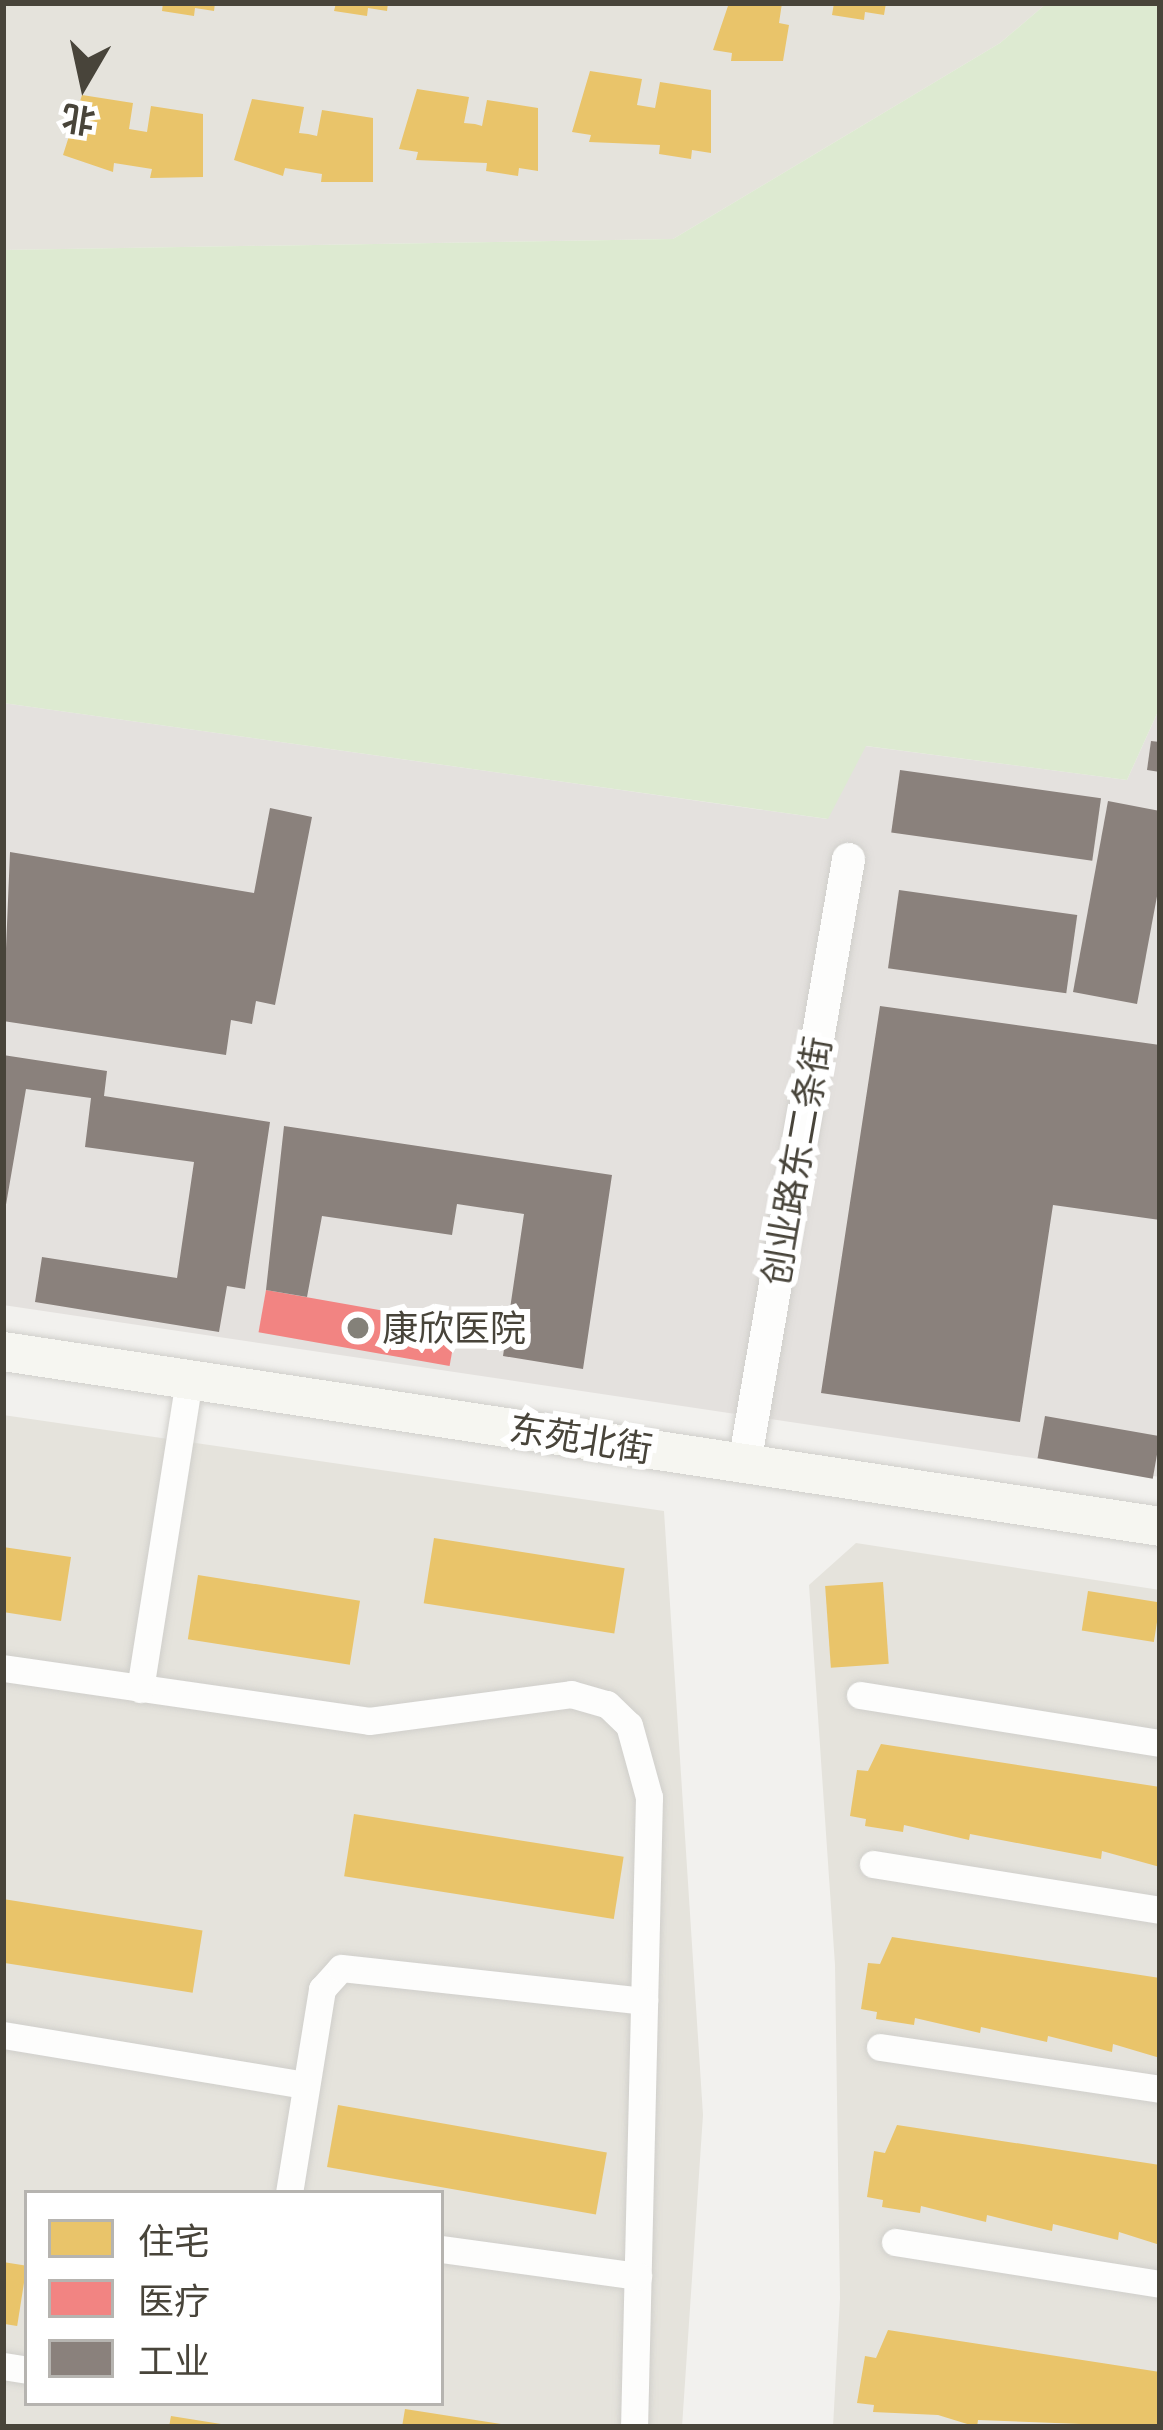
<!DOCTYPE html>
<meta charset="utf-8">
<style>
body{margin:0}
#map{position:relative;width:1163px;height:2430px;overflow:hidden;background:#f2f1ee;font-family:"Noto Sans","Noto Sans SC",sans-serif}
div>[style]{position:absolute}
.residential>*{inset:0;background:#e5e3dc}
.industrial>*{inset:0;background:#e4e1de}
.green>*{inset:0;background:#ddead1}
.homes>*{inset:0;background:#e9c46a;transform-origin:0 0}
.health>*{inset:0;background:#f28482;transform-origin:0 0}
.industry>*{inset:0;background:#8a817c;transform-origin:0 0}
.roads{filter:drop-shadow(0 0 3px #d0cfcb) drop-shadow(0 0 3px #d0cfcb)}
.minor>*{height:27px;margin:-13.5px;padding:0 13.5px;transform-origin:13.5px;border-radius:13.5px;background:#fdfdfc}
.tertiary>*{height:33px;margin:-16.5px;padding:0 16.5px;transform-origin:16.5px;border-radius:16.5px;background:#fdfdfc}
.secondary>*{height:39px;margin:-19.5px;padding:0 19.5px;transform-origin:19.5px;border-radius:19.5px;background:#f6f6f1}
.dots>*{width:33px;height:33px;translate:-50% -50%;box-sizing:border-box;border:6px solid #fff;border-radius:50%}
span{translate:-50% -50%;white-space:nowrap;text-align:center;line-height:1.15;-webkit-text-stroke:12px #fff;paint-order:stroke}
.street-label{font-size:36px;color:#48443a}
.poi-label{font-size:36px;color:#48443a}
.left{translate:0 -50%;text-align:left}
.frame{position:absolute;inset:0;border:6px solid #48443a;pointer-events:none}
.legend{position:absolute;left:24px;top:2190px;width:420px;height:216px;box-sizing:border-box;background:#fff;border:3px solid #b6b4b0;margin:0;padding:15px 21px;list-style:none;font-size:36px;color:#48443a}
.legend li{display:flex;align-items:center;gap:24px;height:60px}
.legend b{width:60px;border:3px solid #b6b4b0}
.north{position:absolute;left:24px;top:24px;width:120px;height:120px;-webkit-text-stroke:9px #fff;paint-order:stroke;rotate:189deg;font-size:33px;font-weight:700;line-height:48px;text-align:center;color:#48443a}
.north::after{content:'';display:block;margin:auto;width:42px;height:54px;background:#48443a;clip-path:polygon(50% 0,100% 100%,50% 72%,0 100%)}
</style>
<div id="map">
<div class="residential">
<div style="clip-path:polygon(3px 3px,1047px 3px,1000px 43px,673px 239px,3px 250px)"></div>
<div style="clip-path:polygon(evenodd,3px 1415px,664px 1511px,703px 2115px,682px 2427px,3px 2427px,3px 1415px,27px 2193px,441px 2193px,441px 2403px,27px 2403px,27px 2193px)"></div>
<div style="clip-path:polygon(856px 1543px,1160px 1590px,1160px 2427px,833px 2427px,840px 2298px,835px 1965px,809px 1585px)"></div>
</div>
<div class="industrial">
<div style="clip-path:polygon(3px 703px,827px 819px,865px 746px,1127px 780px,1160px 707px,1160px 1477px,3px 1305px)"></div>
</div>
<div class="green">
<div style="clip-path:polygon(1047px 3px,1160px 3px,1160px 707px,1127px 780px,866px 746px,828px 819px,3px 703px,3px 250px,673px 239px,1000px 43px)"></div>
</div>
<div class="homes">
<div style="clip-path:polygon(163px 3px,215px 3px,214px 11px,195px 8px,194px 16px,162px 11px)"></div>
<div style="clip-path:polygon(336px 3px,388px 3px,387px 11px,368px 8px,367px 16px,334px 11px)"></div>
<div style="clip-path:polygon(729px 3px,782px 3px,779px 23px,789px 25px,783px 61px,731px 61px,732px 53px,713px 50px)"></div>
<div style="clip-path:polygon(834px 3px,886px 3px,884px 15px,865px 12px,864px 20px,832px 15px)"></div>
<div style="clip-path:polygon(590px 71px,642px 79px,637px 105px,655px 108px,660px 82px,711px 90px,711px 153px,692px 150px,691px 159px,659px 154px,660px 145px,589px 142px,591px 135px,572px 132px)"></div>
<div style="clip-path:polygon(417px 89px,469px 97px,464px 123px,475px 124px,482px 126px,487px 100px,538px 108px,538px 171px,519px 168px,518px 176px,486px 171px,487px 163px,416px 160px,418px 152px,399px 149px)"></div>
<div style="clip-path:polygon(82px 95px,133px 103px,129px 129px,147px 132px,151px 106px,203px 114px,203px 177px,150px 178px,152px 169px,114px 163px,113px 172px,63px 155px)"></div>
<div style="clip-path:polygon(252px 99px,304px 107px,299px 133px,308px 134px,317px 136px,322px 110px,373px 118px,373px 182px,321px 182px,322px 174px,285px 168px,283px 176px,234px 160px)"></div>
<div style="left:434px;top:1538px;width:193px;height:66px;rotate:9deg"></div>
<div style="clip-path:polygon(3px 1547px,71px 1557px,61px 1621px,3px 1612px)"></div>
<div style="left:198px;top:1575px;width:164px;height:65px;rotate:9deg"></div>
<div style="left:883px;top:1582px;width:82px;height:58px;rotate:86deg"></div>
<div style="left:1088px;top:1591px;width:73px;height:40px;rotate:9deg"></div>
<div style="clip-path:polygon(881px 1744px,1160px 1787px,1160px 1867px,1102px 1851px,1101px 1859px,970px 1834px,969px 1840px,904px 1825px,903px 1832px,865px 1826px,866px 1819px,850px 1816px,857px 1770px,868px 1771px)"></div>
<div style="left:354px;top:1814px;width:273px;height:63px;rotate:9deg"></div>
<div style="left:3px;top:1899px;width:202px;height:63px;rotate:9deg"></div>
<div style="clip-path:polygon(892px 1937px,1160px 1978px,1160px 2058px,1113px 2044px,1112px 2052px,1048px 2036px,1047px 2042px,981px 2027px,980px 2033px,915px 2018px,914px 2025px,876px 2019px,877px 2012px,861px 2009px,868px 1963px,880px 1964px)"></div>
<div style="left:338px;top:2105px;width:273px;height:63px;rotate:10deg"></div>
<div style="clip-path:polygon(897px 2125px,1160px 2165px,1160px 2245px,1119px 2232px,1118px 2240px,1053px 2224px,1052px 2231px,987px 2215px,986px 2222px,921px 2206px,920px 2213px,882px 2207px,883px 2200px,867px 2197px,874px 2151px,885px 2153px)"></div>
<div style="left:3px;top:2262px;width:24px;height:61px;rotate:9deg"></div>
<div style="clip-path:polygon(888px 2330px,1160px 2372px,1160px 2427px,978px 2420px,977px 2427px,938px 2415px,873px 2412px,874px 2405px,857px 2403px,865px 2356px,876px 2358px)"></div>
<div style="clip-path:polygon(405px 2409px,501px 2424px,500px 2427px,402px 2427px)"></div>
<div style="clip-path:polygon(171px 2416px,221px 2424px,221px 2427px,169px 2427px)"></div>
</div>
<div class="health">
<div style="left:266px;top:1290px;width:194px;height:43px;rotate:10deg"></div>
</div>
<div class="industry">
<div style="clip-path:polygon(1151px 741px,1160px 742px,1160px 772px,1147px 770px)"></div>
<div style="left:900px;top:770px;width:203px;height:63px;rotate:8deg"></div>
<div style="clip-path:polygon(1108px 801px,1160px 811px,1160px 880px,1137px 1004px,1073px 992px)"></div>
<div style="clip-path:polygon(270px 808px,312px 817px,275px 1005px,256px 1001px,252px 1024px,231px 1020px,226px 1055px,3px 1021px,10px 852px,254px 893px)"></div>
<div style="left:899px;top:890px;width:180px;height:79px;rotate:8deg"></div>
<div style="clip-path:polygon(880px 1006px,1160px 1045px,1160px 1220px,1053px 1205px,1020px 1422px,821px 1393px)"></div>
<div style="clip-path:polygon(3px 1055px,107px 1071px,104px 1096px,270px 1122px,245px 1289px,227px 1286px,219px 1332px,35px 1302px,42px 1257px,177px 1278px,194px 1162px,85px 1147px,91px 1098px,26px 1089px,3px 1222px)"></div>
<div style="clip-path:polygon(284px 1126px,612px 1175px,583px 1369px,503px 1356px,524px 1214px,457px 1204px,452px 1235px,322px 1216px,307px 1297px,266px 1290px)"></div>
<div style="left:1045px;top:1416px;width:117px;height:43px;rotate:10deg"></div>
</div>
<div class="roads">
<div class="minor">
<div style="left:3px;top:1668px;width:370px;rotate:8.2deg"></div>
<div style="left:369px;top:1721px;width:204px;rotate:-7.6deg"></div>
<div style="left:571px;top:1694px;width:37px;rotate:16deg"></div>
<div style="left:607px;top:1704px;width:30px;rotate:44deg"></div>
<div style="left:629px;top:1725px;width:75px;rotate:74.5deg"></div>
<div style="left:649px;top:1797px;width:630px;rotate:91.36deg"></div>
<div style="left:140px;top:1689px;width:314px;rotate:-81deg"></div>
<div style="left:860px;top:1695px;width:304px;rotate:9.1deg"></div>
<div style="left:873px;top:1864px;width:291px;rotate:9.1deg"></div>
<div style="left:3px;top:2035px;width:307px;rotate:9.4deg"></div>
<div style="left:880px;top:2047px;width:283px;rotate:8.5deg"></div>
<div style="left:289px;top:2193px;width:207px;rotate:-80.8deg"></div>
<div style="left:322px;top:1989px;width:28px;rotate:-48deg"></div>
<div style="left:341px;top:1968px;width:305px;rotate:6.2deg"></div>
<div style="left:895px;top:2242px;width:268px;rotate:9deg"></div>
<div style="left:441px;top:2249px;width:199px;rotate:7.8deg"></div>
<div style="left:3px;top:2366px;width:24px;rotate:9deg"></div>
</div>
<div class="tertiary">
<div style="left:744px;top:1463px;width:613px;rotate:-80.23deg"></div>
</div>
<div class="secondary">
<div style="left:3px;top:1351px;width:1170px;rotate:8.6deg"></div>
</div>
</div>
<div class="dots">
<div style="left:358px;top:1328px;background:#848179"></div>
</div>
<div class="street-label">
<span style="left:796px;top:1161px;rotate:-80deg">创业路东二条街</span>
<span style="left:581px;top:1438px;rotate:9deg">东苑北街</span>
</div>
<div class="poi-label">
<span class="left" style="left:382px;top:1328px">康欣医院</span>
</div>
<div class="frame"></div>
<ul class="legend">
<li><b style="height:33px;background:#e9c46a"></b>住宅</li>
<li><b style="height:33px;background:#f28482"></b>医疗</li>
<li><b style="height:33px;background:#8a817c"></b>工业</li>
</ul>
<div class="north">北</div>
</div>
